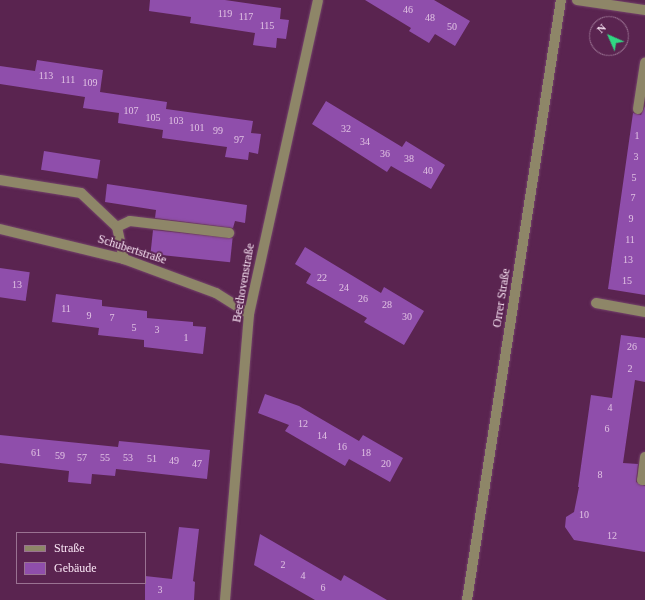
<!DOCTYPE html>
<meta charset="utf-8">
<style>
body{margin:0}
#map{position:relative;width:645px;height:600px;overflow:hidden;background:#5a2450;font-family:"Times New Roman",serif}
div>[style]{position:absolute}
.building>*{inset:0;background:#8f4eab;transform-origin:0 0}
.roads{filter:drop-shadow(0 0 1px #74436b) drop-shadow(0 0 1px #74436b)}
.minor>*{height:10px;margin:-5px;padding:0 5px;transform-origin:5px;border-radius:5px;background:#8e8668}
span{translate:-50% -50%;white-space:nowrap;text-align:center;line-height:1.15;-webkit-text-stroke:3.5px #5a2450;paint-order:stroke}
.number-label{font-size:10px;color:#e0c1e3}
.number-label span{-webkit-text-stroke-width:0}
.street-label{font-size:12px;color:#fbe7f6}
.legend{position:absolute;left:16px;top:532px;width:130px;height:52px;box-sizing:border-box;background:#5a2450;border:1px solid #9a7292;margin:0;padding:5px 7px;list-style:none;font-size:12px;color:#fbe7f6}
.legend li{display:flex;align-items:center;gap:8px;height:20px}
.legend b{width:20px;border:1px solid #9a7292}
.north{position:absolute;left:589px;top:16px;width:40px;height:40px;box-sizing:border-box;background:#5a2450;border:1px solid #9a7292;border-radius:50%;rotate:315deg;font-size:11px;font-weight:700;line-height:16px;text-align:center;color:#fbe7f6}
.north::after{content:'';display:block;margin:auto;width:14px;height:18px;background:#30d883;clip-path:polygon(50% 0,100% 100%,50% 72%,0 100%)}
</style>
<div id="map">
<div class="building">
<div style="clip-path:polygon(150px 0,225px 0,281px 8px,280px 19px,289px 20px,286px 39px,277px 38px,276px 48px,253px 45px,255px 33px,190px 23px,191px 17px,149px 11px)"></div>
<div style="clip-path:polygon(365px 0,434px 0,470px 21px,455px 46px,435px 34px,429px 43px,409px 31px,411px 28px)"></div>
<div style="clip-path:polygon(37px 60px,103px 70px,100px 92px,167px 102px,166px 109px,253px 121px,251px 133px,261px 134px,258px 154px,249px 152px,248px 160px,225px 157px,227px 147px,162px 138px,163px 130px,118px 123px,119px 113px,83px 108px,85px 97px,0 84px,0 66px,35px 71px)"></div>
<div style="clip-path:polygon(326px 101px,402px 147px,406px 141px,445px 165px,431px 189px,391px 166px,387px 172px,312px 124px)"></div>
<div style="clip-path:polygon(645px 106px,645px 295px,608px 289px,633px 113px,641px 115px)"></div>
<div style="left:44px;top:151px;width:57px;height:19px;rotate:9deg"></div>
<div style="clip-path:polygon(107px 184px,247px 205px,245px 223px,235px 221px,233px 228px,155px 218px,156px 210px,105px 202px)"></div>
<div style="left:153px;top:230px;width:80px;height:24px;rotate:6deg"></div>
<div style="clip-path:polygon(305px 247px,381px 293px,384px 287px,424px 311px,404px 345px,364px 322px,367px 318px,306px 283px,311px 274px,295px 264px)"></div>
<div style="left:0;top:268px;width:30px;height:29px;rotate:8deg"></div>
<div style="clip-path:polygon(56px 294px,102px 300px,102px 306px,147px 311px,147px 318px,193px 322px,193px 326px,206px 327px,203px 354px,144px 347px,144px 340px,98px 335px,99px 328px,52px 322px)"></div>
<div style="clip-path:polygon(621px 335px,645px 338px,645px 382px,635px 380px,623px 463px,638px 464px,636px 482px,645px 486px,645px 552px,574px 540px,565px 527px,566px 517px,574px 512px,579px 487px,578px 487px,591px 395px,612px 398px)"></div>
<div style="clip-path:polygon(265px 394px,299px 406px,359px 441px,363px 435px,403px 458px,390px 482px,349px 459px,345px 466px,285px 431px,289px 425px,258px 413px)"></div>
<div style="clip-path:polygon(0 435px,118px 447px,119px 441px,210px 450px,207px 479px,116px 469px,115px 476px,92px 474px,91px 484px,68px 482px,69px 471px,0 463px)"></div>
<div style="clip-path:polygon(179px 527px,199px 529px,193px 581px,195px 582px,194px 600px,145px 600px,145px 576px,172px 579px)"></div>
<div style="clip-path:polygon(260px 534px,341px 581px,344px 575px,387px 600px,315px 600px,254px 565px)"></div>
</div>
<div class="roads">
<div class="minor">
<div style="left:577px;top:0;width:69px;rotate:8.4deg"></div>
<div style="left:638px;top:109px;width:47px;rotate:-81.3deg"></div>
<div style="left:0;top:180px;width:82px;rotate:9.1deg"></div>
<div style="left:81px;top:193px;width:50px;rotate:43.4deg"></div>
<div style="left:117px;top:227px;width:33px;rotate:78deg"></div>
<div style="left:117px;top:227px;width:14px;rotate:-25deg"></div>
<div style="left:130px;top:221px;width:100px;rotate:6.9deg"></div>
<div style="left:0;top:229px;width:128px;rotate:13.6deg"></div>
<div style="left:124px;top:259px;width:98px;rotate:20.3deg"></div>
<div style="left:216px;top:293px;width:39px;rotate:32deg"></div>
<div style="left:596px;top:303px;width:50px;rotate:10.4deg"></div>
<div style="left:645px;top:457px;width:23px;rotate:97deg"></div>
<div style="left:642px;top:480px;width:3px"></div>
<div style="left:225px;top:600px;width:287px;rotate:-85.2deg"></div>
<div style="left:249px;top:314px;width:321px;rotate:-77.6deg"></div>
<div style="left:467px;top:600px;width:607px;rotate:-81.1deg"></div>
</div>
</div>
<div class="number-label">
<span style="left:408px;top:10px">46</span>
<span style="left:225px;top:14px">119</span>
<span style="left:246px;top:17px">117</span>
<span style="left:430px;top:18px">48</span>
<span style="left:267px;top:26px">115</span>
<span style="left:452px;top:27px">50</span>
<span style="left:46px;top:76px">113</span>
<span style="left:68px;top:80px">111</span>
<span style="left:90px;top:83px">109</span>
<span style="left:131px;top:111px">107</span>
<span style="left:153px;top:118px">105</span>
<span style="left:176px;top:121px">103</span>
<span style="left:197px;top:128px">101</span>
<span style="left:346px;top:129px">32</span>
<span style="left:218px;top:131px">99</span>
<span style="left:637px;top:136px">1</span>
<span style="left:239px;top:140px">97</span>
<span style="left:365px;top:142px">34</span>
<span style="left:385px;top:154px">36</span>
<span style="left:636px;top:157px">3</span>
<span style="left:409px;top:159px">38</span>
<span style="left:428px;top:171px">40</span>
<span style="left:634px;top:178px">5</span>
<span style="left:633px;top:198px">7</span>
<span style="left:631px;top:219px">9</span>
<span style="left:630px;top:240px">11</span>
<span style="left:628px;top:260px">13</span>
<span style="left:322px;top:278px">22</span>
<span style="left:627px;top:281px">15</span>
<span style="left:17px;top:285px">13</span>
<span style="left:344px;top:288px">24</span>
<span style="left:363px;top:299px">26</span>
<span style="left:387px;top:305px">28</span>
<span style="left:66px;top:309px">11</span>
<span style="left:89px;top:316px">9</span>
<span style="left:407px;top:317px">30</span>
<span style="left:112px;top:318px">7</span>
<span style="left:134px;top:328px">5</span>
<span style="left:157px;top:330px">3</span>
<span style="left:186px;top:338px">1</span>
<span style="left:632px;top:347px">26</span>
<span style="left:630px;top:369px">2</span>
<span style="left:610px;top:408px">4</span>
<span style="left:303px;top:424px">12</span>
<span style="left:607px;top:429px">6</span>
<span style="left:322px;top:436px">14</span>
<span style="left:342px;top:447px">16</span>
<span style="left:36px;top:453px">61</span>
<span style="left:366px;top:453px">18</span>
<span style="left:60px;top:456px">59</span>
<span style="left:82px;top:458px">57</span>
<span style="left:105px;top:458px">55</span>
<span style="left:128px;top:458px">53</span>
<span style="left:152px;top:459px">51</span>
<span style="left:174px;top:461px">49</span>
<span style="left:197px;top:464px">47</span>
<span style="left:386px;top:464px">20</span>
<span style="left:600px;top:475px">8</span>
<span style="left:584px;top:515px">10</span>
<span style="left:612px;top:536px">12</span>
<span style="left:283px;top:565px">2</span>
<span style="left:303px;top:576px">4</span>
<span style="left:323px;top:588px">6</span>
<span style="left:160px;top:590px">3</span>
</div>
<div class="street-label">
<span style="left:132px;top:250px;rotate:18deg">Schubertstraße</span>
<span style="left:244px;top:283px;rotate:-80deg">Beethovenstraße</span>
<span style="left:502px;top:298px;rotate:-81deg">Orrer Straße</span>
</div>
<ul class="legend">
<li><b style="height:5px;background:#8e8668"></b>Straße</li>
<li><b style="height:11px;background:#8f4eab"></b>Gebäude</li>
</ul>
<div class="north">N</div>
</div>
